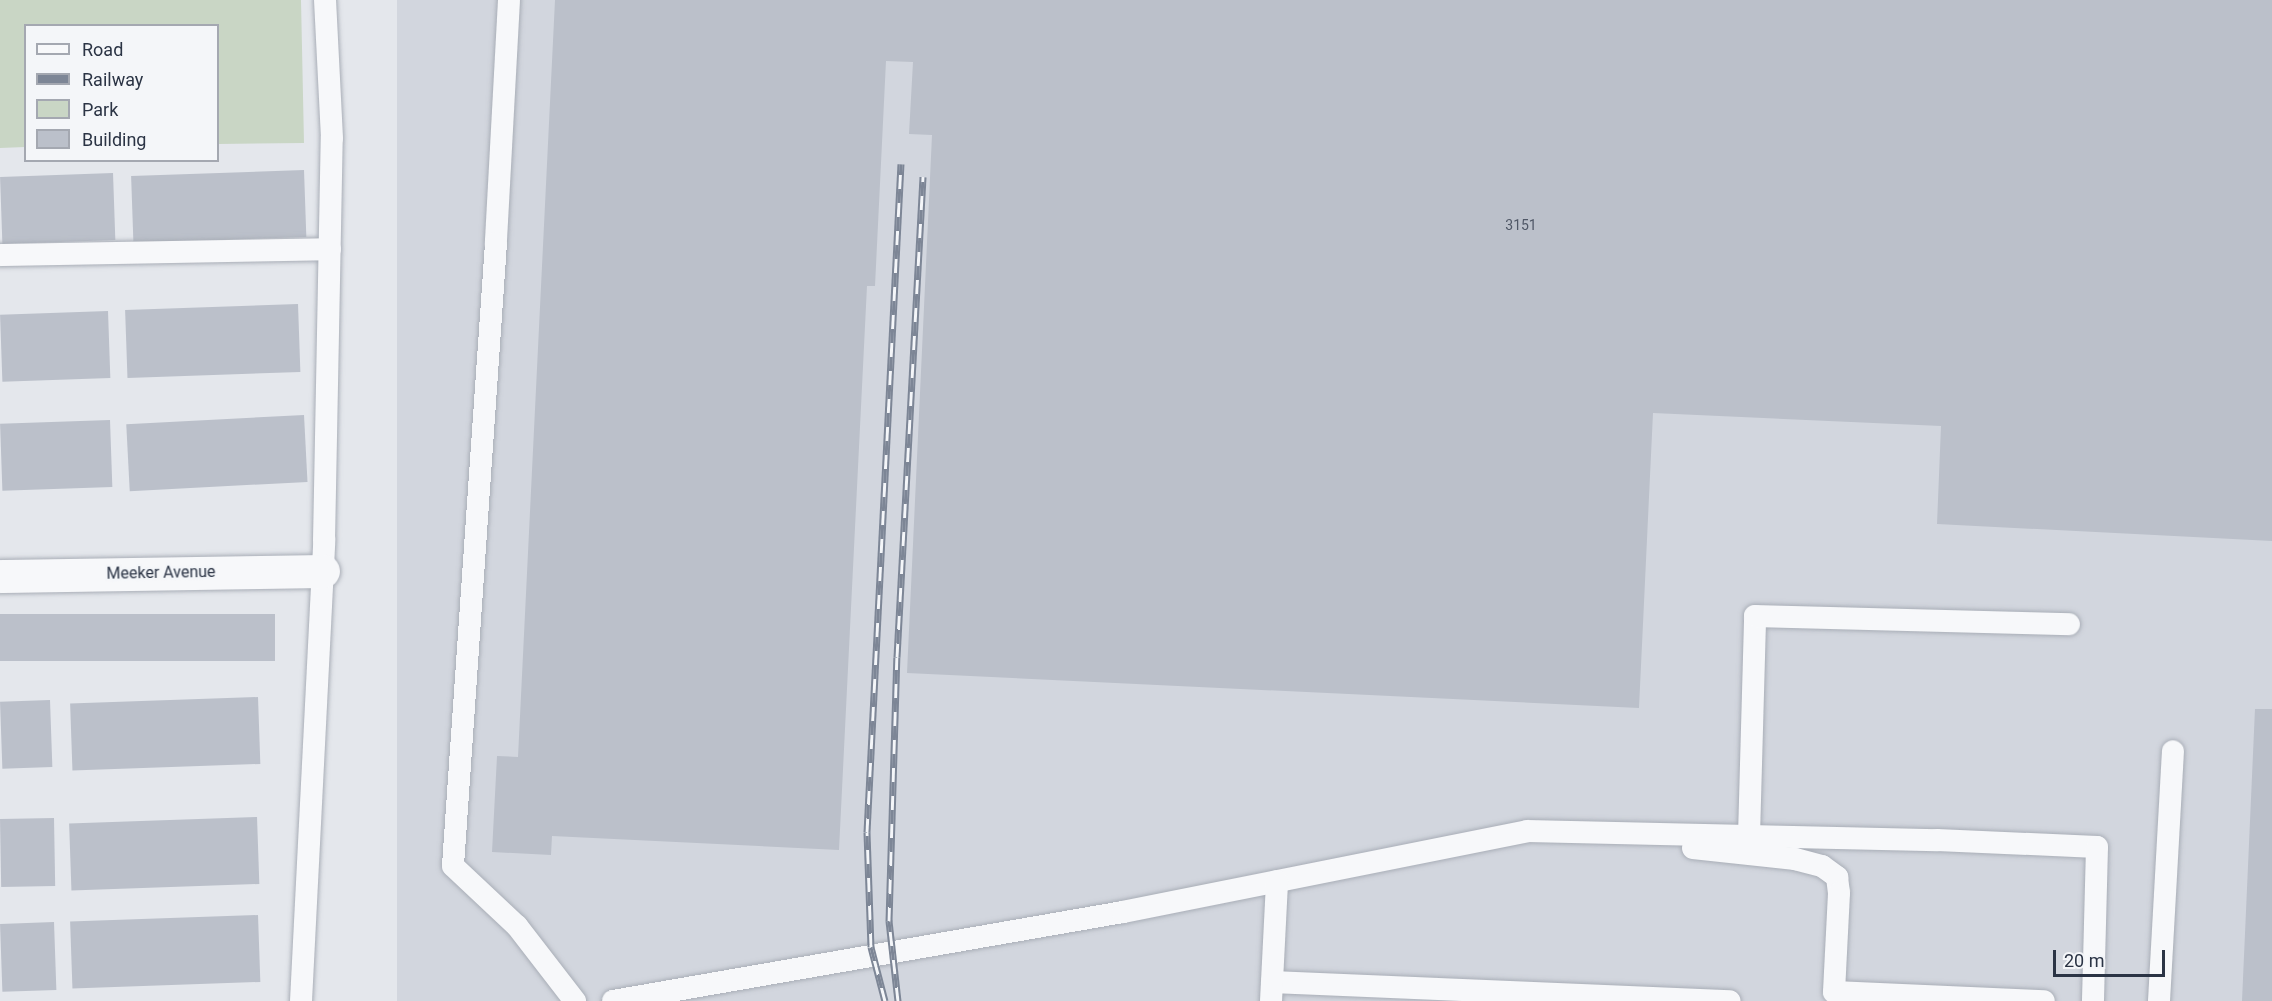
<!DOCTYPE html>
<style>
body{margin:0}
#map{position:relative;width:2272px;height:1001px;overflow:hidden;background:#e4e7ec;font-family:Roboto,sans-serif}
div>[style]{position:absolute}
.built>*{inset:0;background:#d2d6de;transform-origin:0 0}
.green>*{inset:0;background:#c9d6c5}
.building>*{inset:0;background:#bbc0ca;transform-origin:0 0}
.roads{filter:drop-shadow(0 0 2px #a9aeb7) drop-shadow(0 0 2px #a9aeb7)}
.lane>*{height:22px;margin:-11px;padding:0 11px;transform-origin:11px;border-radius:11px;background:#f7f8fa}
.street>*{height:33px;margin:-16.5px;padding:0 16.5px;transform-origin:16.5px;border-radius:16.5px;background:#f7f8fa}
.rail>*{height:7px;margin-top:-3.5px;transform-origin:0;background:repeating-linear-gradient(90deg,#f4f6f9 0 14px,#7d8696 0 28px);box-sizing:border-box;border-block:2px solid #7d8696}
span{translate:-50% -50%;white-space:nowrap;text-align:center;line-height:1.15;-webkit-text-stroke:4.5px #f4f6f9;paint-order:stroke}
.number-label{font-size:14px;color:#4f5766}
.number-label span{-webkit-text-stroke-width:0}
.street-label{font-size:16px;color:#2b3445}
.legend{position:absolute;left:24px;top:24px;width:195px;height:138px;box-sizing:border-box;background:#f4f6f9;border:2px solid #a4a8b1;margin:0;padding:8px 10px;list-style:none;font-size:18px;color:#2b3445}
.legend li{display:flex;align-items:center;gap:12px;height:30px}
.legend b{width:30px;border:2px solid #a4a8b1}
.scale{position:absolute;left:2053px;top:950px;width:112px;height:27px;box-sizing:border-box;border:3px solid #2b3445;border-top:0;padding-left:8px;font-size:18px;line-height:21px;white-space:nowrap;color:#2b3445;-webkit-text-stroke:4px #f4f6f9;paint-order:stroke}
</style>
<div id="map">
<div class="built">
<div style="left:397px;top:0;width:1875px;height:1002px"></div>
</div>
<div class="green">
<div style="clip-path:polygon(0 0,301px 0,304px 143px,218px 144px,218px 26px,26px 26px,25px 147px,0 148px)"></div>
</div>
<div class="building">
<div style="clip-path:polygon(555px 0,2272px 0,2272px 541px,1937px 524px,1941px 426px,1653px 413px,1639px 708px,907px 673px,932px 135px,909px 134px,913px 62px,886px 61px,875px 286px,867px 286px,839px 850px,552px 836px,551px 855px,492px 852px,497px 756px,518px 757px)"></div>
<div style="left:304px;top:170px;width:67px;height:173px;rotate:88deg"></div>
<div style="left:113px;top:173px;width:67px;height:113px;rotate:88deg"></div>
<div style="left:298px;top:304px;width:68px;height:173px;rotate:88deg"></div>
<div style="left:108px;top:311px;width:67px;height:108px;rotate:88deg"></div>
<div style="left:304px;top:415px;width:67px;height:178px;rotate:87deg"></div>
<div style="left:110px;top:420px;width:67px;height:110px;rotate:88deg"></div>
<div style="left:275px;top:614px;width:47px;height:275px;rotate:90deg"></div>
<div style="left:258px;top:697px;width:67px;height:188px;rotate:88deg"></div>
<div style="left:50px;top:700px;width:67px;height:50px;rotate:88deg"></div>
<div style="clip-path:polygon(2255px 709px,2272px 709px,2272px 1001px,2242px 1001px)"></div>
<div style="left:257px;top:817px;width:67px;height:188px;rotate:88deg"></div>
<div style="left:54px;top:818px;width:68px;height:54px;rotate:89deg"></div>
<div style="left:258px;top:915px;width:67px;height:188px;rotate:88deg"></div>
<div style="left:54px;top:922px;width:68px;height:54px;rotate:88deg"></div>
</div>
<div class="roads">
<div class="lane">
<div style="left:509px;top:0;width:243px;rotate:93.1deg"></div>
<div style="left:496px;top:243px;width:624px;rotate:93.95deg"></div>
<div style="left:453px;top:866px;width:88px;rotate:43.2deg"></div>
<div style="left:517px;top:926px;width:95px;rotate:52.3deg"></div>
<div style="left:0;top:255px;width:330px;rotate:-1deg"></div>
<div style="left:1749px;top:836px;width:220px;rotate:-88.4deg"></div>
<div style="left:1755px;top:616px;width:314px;rotate:1.5deg"></div>
<div style="left:1693px;top:848px;width:103px;rotate:6.2deg"></div>
<div style="left:1795px;top:859px;width:28px;rotate:15deg"></div>
<div style="left:1822px;top:866px;width:19px;rotate:36deg"></div>
<div style="left:1837px;top:877px;width:16px;rotate:83deg"></div>
<div style="left:1839px;top:893px;width:99px;rotate:92.9deg"></div>
<div style="left:1834px;top:992px;width:210px;rotate:2.5deg"></div>
<div style="left:1272px;top:982px;width:458px;rotate:2.4deg"></div>
<div style="left:301px;top:1001px;width:461px;rotate:-87.1deg"></div>
<div style="left:324px;top:541px;width:403px;rotate:-88.9deg"></div>
<div style="left:332px;top:138px;width:138px;rotate:-92.9deg"></div>
<div style="left:613px;top:1001px;width:518px;rotate:-9.9deg"></div>
<div style="left:1123px;top:912px;width:412px;rotate:-11.3deg"></div>
<div style="left:1527px;top:831px;width:410px;rotate:1.3deg"></div>
<div style="left:1937px;top:840px;width:160px;rotate:2.5deg"></div>
<div style="left:2097px;top:847px;width:154px;rotate:91.5deg"></div>
<div style="left:1271px;top:1001px;width:120px;rotate:-87.1deg"></div>
<div style="left:2159px;top:1001px;width:250px;rotate:-86.8deg"></div>
</div>
<div class="street">
<div style="left:0;top:576px;width:323px;rotate:-0.9deg"></div>
</div>
</div>
<div class="rail">
<div style="left:885px;top:1001px;width:56px;rotate:-104.5deg"></div>
<div style="left:871px;top:947px;width:115px;rotate:-92deg"></div>
<div style="left:867px;top:832px;width:669px;rotate:-87.09deg"></div>
<div style="left:898px;top:1001px;width:81px;rotate:-96.4deg"></div>
<div style="left:889px;top:921px;width:264px;rotate:-88.3deg"></div>
<div style="left:897px;top:657px;width:481px;rotate:-86.9deg"></div>
</div>
<div class="number-label">
<span style="left:1521px;top:225px">3151</span>
</div>
<div class="street-label">
<span style="left:161px;top:573px;rotate:-1deg">Meeker Avenue</span>
</div>
<ul class="legend">
<li><b style="height:8px;background:#f7f8fa"></b>Road</li>
<li><b style="height:8px;background:#7d8696"></b>Railway</li>
<li><b style="height:16px;background:#c9d6c5"></b>Park</li>
<li><b style="height:16px;background:#bbc0ca"></b>Building</li>
</ul>
<div class="scale">20 m</div>
</div>
